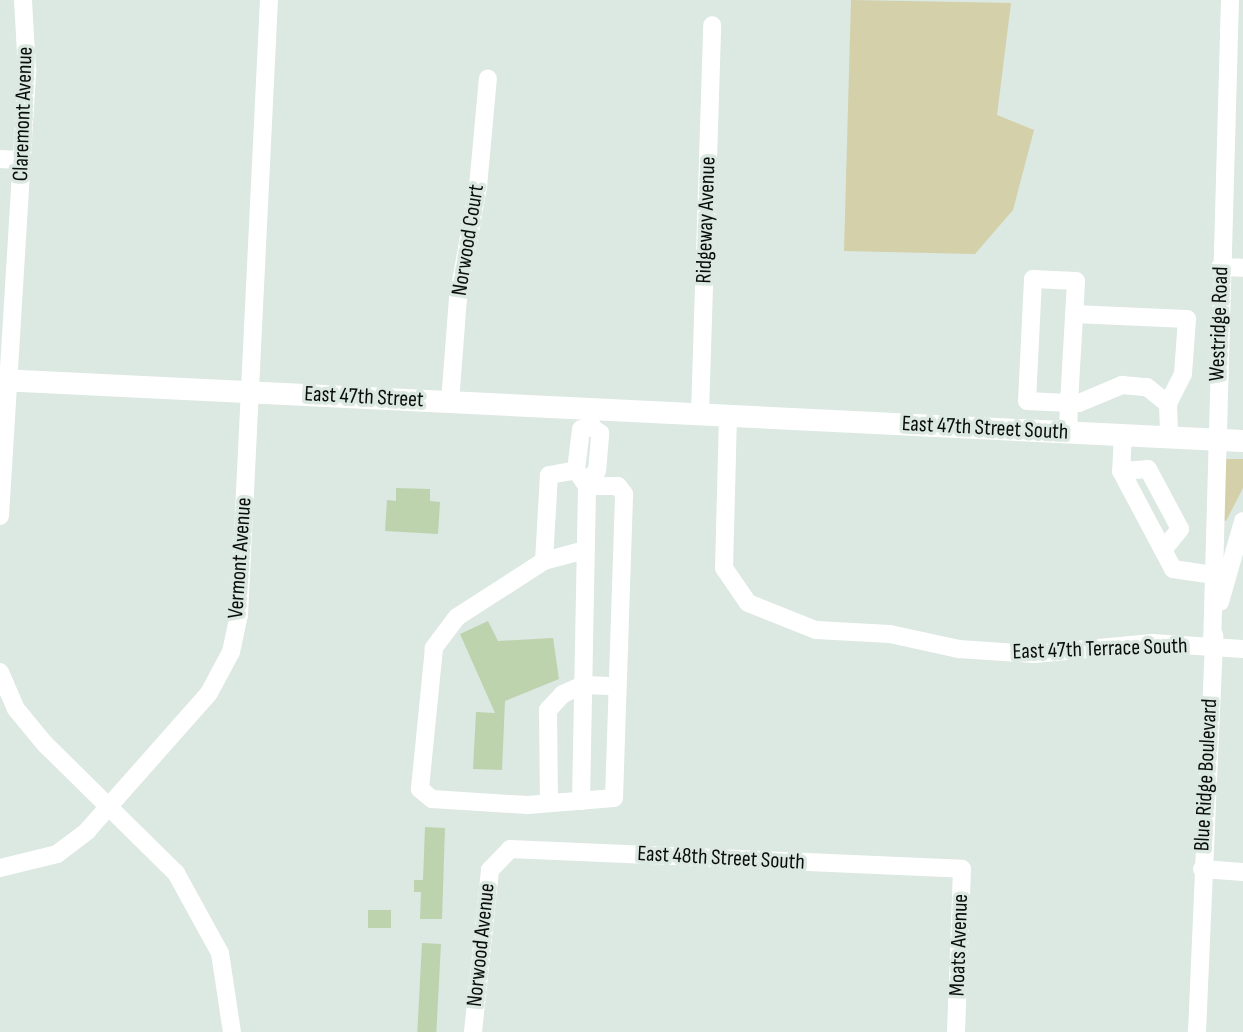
<!DOCTYPE html>
<style>
body{margin:0}
#map{position:relative;width:1243px;height:1032px;overflow:hidden;background:#dce8e2;font-family:"Sofia Sans Condensed",sans-serif}
div>[style]{position:absolute}
.green>*{inset:0;background:#d3d0aa}
.building>*{inset:0;background:#bdd3ae;transform-origin:0 0}
.minor>*{height:18px;margin:-9px;padding:0 9px;transform-origin:9px;border-radius:9px;background:#fff}
.major>*{height:22px;margin:-11px;padding:0 11px;transform-origin:11px;border-radius:11px;background:#fff}
span{translate:-50% -50%;white-space:nowrap;text-align:center;line-height:1.15;-webkit-text-stroke:7px #dce8e2;paint-order:stroke}
.street-label{font-size:22px;color:#090d0b}
</style>
<div id="map">
<div class="green">
<div style="clip-path:polygon(851px 0,1011px 3px,997px 115px,1034px 130px,1013px 210px,975px 254px,844px 251px)"></div>
<div style="clip-path:polygon(1221px 459px,1243px 459px,1243px 488px,1226px 521px,1221px 520px)"></div>
</div>
<div class="building">
<div style="clip-path:polygon(396px 488px,430px 489px,430px 501px,440px 502px,438px 534px,385px 531px,387px 500px,396px 501px)"></div>
<div style="clip-path:polygon(488px 621px,498px 641px,553px 638px,559px 679px,505px 701px,502px 770px,473px 769px,476px 712px,495px 713px,460px 634px)"></div>
<div style="clip-path:polygon(425px 827px,445px 828px,442px 919px,420px 919px,421px 892px,414px 892px,414px 880px,423px 880px)"></div>
<div style="left:368px;top:910px;width:23px;height:18px"></div>
<div style="left:422px;top:943px;width:19px;height:89px;rotate:3deg"></div>
</div>
<div class="minor">
<div style="left:0;top:159px;width:22px;rotate:3deg"></div>
<div style="left:1220px;top:267px;width:23px;rotate:2deg"></div>
<div style="left:1074px;top:314px;width:113px;rotate:2.5deg"></div>
<div style="left:1187px;top:319px;width:55px;rotate:94.2deg"></div>
<div style="left:1183px;top:374px;width:34px;rotate:117deg"></div>
<div style="left:450px;top:402px;width:104px;rotate:-85.6deg"></div>
<div style="left:458px;top:298px;width:113px;rotate:-79.8deg"></div>
<div style="left:478px;top:187px;width:109px;rotate:-84.8deg"></div>
<div style="left:700px;top:414px;width:389px;rotate:-88.2deg"></div>
<div style="left:728px;top:416px;width:152px;rotate:91.5deg"></div>
<div style="left:724px;top:568px;width:42px;rotate:55.6deg"></div>
<div style="left:748px;top:603px;width:73px;rotate:21.7deg"></div>
<div style="left:816px;top:630px;width:74px;rotate:3.1deg"></div>
<div style="left:890px;top:634px;width:71px;rotate:12.3deg"></div>
<div style="left:959px;top:649px;width:75px;rotate:3.8deg"></div>
<div style="left:1034px;top:654px;width:119px;rotate:-5.3deg"></div>
<div style="left:1152px;top:643px;width:91px;rotate:3.8deg"></div>
<div style="left:1068px;top:432px;width:29px;rotate:-88deg"></div>
<div style="left:1069px;top:403px;width:122px;rotate:-86.7deg"></div>
<div style="left:1076px;top:281px;width:43px;rotate:-177.3deg"></div>
<div style="left:1033px;top:279px;width:122px;rotate:92.8deg"></div>
<div style="left:1027px;top:401px;width:42px;rotate:2.7deg"></div>
<div style="left:1069px;top:403px;width:10px"></div>
<div style="left:1079px;top:403px;width:47px;rotate:-22.7deg"></div>
<div style="left:1122px;top:385px;width:25px;rotate:5deg"></div>
<div style="left:1147px;top:387px;width:27px;rotate:39deg"></div>
<div style="left:1168px;top:404px;width:33px;rotate:88deg"></div>
<div style="left:1123px;top:435px;width:36px;rotate:93deg"></div>
<div style="left:1121px;top:471px;width:111px;rotate:62deg"></div>
<div style="left:1173px;top:569px;width:40px;rotate:8.5deg"></div>
<div style="left:1121px;top:471px;width:27px;rotate:-4deg"></div>
<div style="left:1148px;top:469px;width:68px;rotate:61.9deg"></div>
<div style="left:1180px;top:529px;width:27px;rotate:129deg"></div>
<div style="left:587px;top:480px;width:13px;rotate:-42deg"></div>
<div style="left:597px;top:471px;width:38px;rotate:-85deg"></div>
<div style="left:600px;top:433px;width:12px;rotate:-145deg"></div>
<div style="left:0;top:516px;width:447px;rotate:-86.5deg"></div>
<div style="left:27px;top:70px;width:70px;rotate:-93.3deg"></div>
<div style="left:585px;top:550px;width:42px;rotate:165deg"></div>
<div style="left:544px;top:561px;width:103px;rotate:147.2deg"></div>
<div style="left:457px;top:617px;width:39px;rotate:127deg"></div>
<div style="left:434px;top:648px;width:142px;rotate:95.7deg"></div>
<div style="left:420px;top:789px;width:16px;rotate:40deg"></div>
<div style="left:432px;top:799px;width:96px;rotate:3.6deg"></div>
<div style="left:528px;top:805px;width:86px;rotate:-4.7deg"></div>
<div style="left:614px;top:798px;width:304px;rotate:-88.1deg"></div>
<div style="left:624px;top:494px;width:10px;rotate:-127deg"></div>
<div style="left:618px;top:486px;width:31px;rotate:180deg"></div>
<div style="left:544px;top:561px;width:86px;rotate:-86.7deg"></div>
<div style="left:549px;top:475px;width:27px;rotate:-10deg"></div>
<div style="left:1220px;top:602px;width:84px;rotate:-74.1deg"></div>
<div style="left:1212px;top:647px;width:647px;rotate:-88.41deg"></div>
<div style="left:0;top:672px;width:40px;rotate:66.6deg"></div>
<div style="left:16px;top:709px;width:45px;rotate:50.4deg"></div>
<div style="left:45px;top:744px;width:184px;rotate:44.6deg"></div>
<div style="left:176px;top:873px;width:91px;rotate:61.2deg"></div>
<div style="left:220px;top:953px;width:80px;rotate:81.4deg"></div>
<div style="left:581px;top:801px;width:315px;rotate:-88.9deg"></div>
<div style="left:587px;top:486px;width:19px;rotate:-125deg"></div>
<div style="left:576px;top:470px;width:41px;rotate:-83deg"></div>
<div style="left:581px;top:429px;width:9px;rotate:-18deg"></div>
<div style="left:590px;top:426px;width:17px;rotate:-83deg"></div>
<div style="left:549px;top:803px;width:93px;rotate:-90.6deg"></div>
<div style="left:548px;top:710px;width:22px;rotate:-47deg"></div>
<div style="left:563px;top:694px;width:22px;rotate:-24deg"></div>
<div style="left:583px;top:685px;width:34px;rotate:2deg"></div>
<div style="left:0;top:868px;width:59px;rotate:-13.8deg"></div>
<div style="left:57px;top:854px;width:38px;rotate:-37deg"></div>
<div style="left:87px;top:831px;width:184px;rotate:-48.5deg"></div>
<div style="left:209px;top:693px;width:47px;rotate:-61.8deg"></div>
<div style="left:231px;top:652px;width:38px;rotate:-78deg"></div>
<div style="left:239px;top:615px;width:616px;rotate:-87.21deg"></div>
<div style="left:1202px;top:869px;width:41px;rotate:4.2deg"></div>
<div style="left:473px;top:1032px;width:163px;rotate:-84deg"></div>
<div style="left:490px;top:870px;width:29px;rotate:-46deg"></div>
<div style="left:510px;top:849px;width:452px;rotate:2.5deg"></div>
<div style="left:962px;top:869px;width:163px;rotate:92.1deg"></div>
<div style="left:1197px;top:1032px;width:397px;rotate:-87.5deg"></div>
</div>
<div class="major">
<div style="left:0;top:380px;width:1244px;rotate:2.81deg"></div>
</div>
<div class="street-label">
<span style="left:23px;top:114px;rotate:-88deg">Claremont Avenue</span>
<span style="left:706px;top:220px;rotate:-88deg">Ridgeway Avenue</span>
<span style="left:468px;top:240px;rotate:-81deg">Norwood Court</span>
<span style="left:1219px;top:324px;rotate:-88deg">Westridge Road</span>
<span style="left:364px;top:397px;rotate:3deg">East 47th Street</span>
<span style="left:985px;top:428px;rotate:3deg">East 47th Street South</span>
<span style="left:240px;top:558px;rotate:-86deg">Vermont Avenue</span>
<span style="left:1100px;top:649px;rotate:-2deg">East 47th Terrace South</span>
<span style="left:1206px;top:775px;rotate:-87deg">Blue Ridge Boulevard</span>
<span style="left:721px;top:858px;rotate:3deg">East 48th Street South</span>
<span style="left:481px;top:945px;rotate:-84deg">Norwood Avenue</span>
<span style="left:959px;top:945px;rotate:-88deg">Moats Avenue</span>
</div>
</div>
